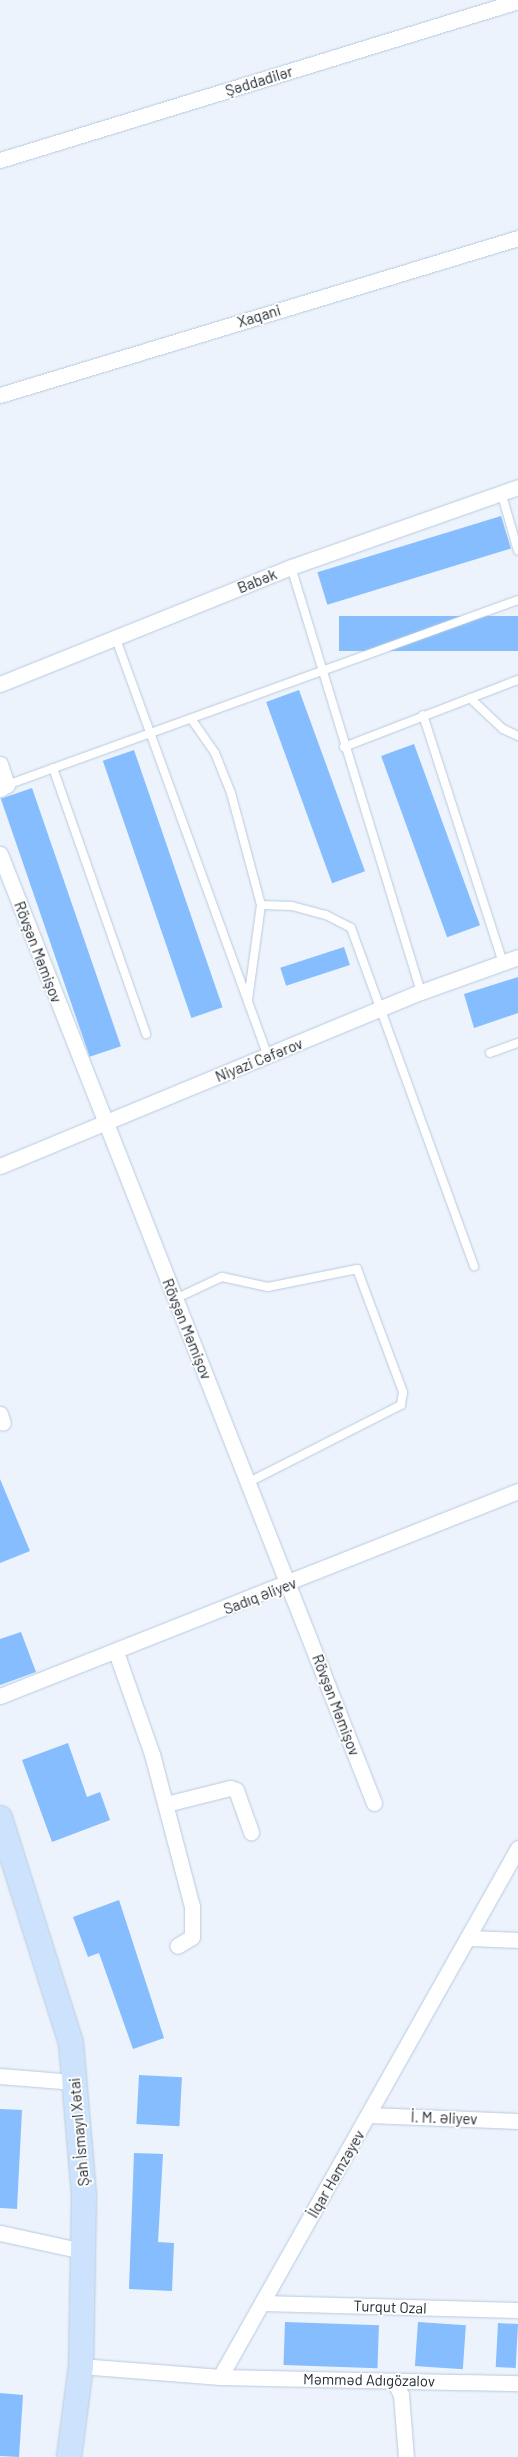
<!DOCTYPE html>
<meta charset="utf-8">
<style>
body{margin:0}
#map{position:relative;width:518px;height:2457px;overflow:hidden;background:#ecf3fc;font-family:Barlow,sans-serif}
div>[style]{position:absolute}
.building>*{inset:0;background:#85bdfe;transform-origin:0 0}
.roads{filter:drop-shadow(0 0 1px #b8cadf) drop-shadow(0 0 1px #b8cadf)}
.service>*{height:8px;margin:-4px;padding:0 4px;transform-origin:4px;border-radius:4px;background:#fff}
.minor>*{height:15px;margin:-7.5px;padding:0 7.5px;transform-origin:7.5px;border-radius:7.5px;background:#fff}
.primary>*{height:24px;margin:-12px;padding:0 12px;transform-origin:12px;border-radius:12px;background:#cde3fd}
span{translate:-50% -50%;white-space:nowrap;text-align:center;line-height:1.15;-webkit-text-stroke:4px #fff;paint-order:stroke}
.street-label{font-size:15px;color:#222931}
</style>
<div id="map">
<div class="building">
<div style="left:501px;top:516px;width:34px;height:192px;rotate:73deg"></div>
<div style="left:518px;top:616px;width:35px;height:179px;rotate:90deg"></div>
<div style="left:299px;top:690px;width:193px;height:35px;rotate:70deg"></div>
<div style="left:414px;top:744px;width:193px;height:35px;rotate:70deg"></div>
<div style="left:134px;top:750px;width:272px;height:33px;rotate:71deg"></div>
<div style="left:32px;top:788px;width:273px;height:33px;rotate:71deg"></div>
<div style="left:344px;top:947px;width:19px;height:67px;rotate:72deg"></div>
<div style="clip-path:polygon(518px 977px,518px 1013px,474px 1028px,464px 994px)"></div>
<div style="clip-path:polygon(0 1479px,30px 1551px,0 1563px)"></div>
<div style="clip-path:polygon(21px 1632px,36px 1672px,0 1685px,0 1639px)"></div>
<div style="clip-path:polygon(68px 1743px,87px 1797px,100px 1792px,110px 1820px,52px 1842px,22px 1760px)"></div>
<div style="clip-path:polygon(119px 1900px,164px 2038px,133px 2049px,99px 1953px,88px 1957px,73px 1917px)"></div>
<div style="left:139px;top:2075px;width:43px;height:49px;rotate:3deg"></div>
<div style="clip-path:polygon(0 2109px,22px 2110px,17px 2209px,0 2208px)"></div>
<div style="clip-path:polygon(134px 2153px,163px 2154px,158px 2242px,174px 2243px,172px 2291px,129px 2289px)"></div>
<div style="left:285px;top:2322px;width:94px;height:43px;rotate:2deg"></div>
<div style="left:418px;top:2322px;width:48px;height:44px;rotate:4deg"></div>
<div style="left:498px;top:2323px;width:20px;height:44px;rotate:3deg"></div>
<div style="clip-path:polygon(0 2393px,23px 2395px,19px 2457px,0 2456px)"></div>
</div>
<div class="roads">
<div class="service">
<div style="left:501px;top:492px;width:61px;rotate:73.9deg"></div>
<div style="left:291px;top:567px;width:444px;rotate:73deg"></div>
<div style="left:116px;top:639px;width:445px;rotate:70deg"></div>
<div style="left:470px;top:698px;width:45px;rotate:43.2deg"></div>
<div style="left:503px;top:729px;width:17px;rotate:25deg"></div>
<div style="left:423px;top:715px;width:260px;rotate:72.1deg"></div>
<div style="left:192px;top:720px;width:40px;rotate:55.1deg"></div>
<div style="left:215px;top:753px;width:43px;rotate:68.2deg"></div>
<div style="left:231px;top:793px;width:116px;rotate:75deg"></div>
<div style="left:261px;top:905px;width:96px;rotate:97.8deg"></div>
<div style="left:344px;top:747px;width:186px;rotate:-21.1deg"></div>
<div style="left:53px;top:768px;width:282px;rotate:70.7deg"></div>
<div style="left:7px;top:785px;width:543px;rotate:-19.9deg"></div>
<div style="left:261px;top:905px;width:31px;rotate:2deg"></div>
<div style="left:292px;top:906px;width:35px;rotate:15deg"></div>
<div style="left:326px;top:915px;width:28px;rotate:27deg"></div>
<div style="left:351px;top:928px;width:360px;rotate:70deg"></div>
<div style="left:490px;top:1053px;width:30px;rotate:-20deg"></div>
<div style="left:175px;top:1299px;width:52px;rotate:-25.1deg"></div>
<div style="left:222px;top:1277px;width:47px;rotate:12.3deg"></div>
<div style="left:268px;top:1287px;width:91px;rotate:-11.4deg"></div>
<div style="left:357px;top:1269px;width:131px;rotate:69.5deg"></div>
<div style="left:403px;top:1392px;width:13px;rotate:99deg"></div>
<div style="left:401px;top:1405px;width:170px;rotate:153.1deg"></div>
</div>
<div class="minor">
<div style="left:0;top:160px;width:542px;rotate:-17.06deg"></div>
<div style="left:0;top:395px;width:541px;rotate:-16.86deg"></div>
<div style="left:0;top:684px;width:314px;rotate:-21.9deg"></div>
<div style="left:291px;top:567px;width:241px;rotate:-19.4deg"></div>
<div style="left:0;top:764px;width:22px;rotate:72deg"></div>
<div style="left:7px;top:785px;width:8px;rotate:150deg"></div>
<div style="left:0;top:854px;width:1020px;rotate:68.49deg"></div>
<div style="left:0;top:1166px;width:456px;rotate:-22.5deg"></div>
<div style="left:421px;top:992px;width:103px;rotate:-19.8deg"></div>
<div style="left:0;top:1414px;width:9px;rotate:72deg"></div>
<div style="left:116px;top:1652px;width:108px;rotate:70.6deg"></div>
<div style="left:152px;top:1754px;width:157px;rotate:75.3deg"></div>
<div style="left:192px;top:1906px;width:31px;rotate:90deg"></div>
<div style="left:192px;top:1937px;width:17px;rotate:149deg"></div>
<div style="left:0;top:1696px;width:557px;rotate:-21.59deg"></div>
<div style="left:166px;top:1804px;width:66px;rotate:-14deg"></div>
<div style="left:230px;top:1788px;width:6px;rotate:18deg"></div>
<div style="left:236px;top:1790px;width:45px;rotate:70.3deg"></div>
<div style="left:470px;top:1938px;width:48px;rotate:2.4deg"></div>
<div style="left:0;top:2076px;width:74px;rotate:4.6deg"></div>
<div style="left:370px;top:2115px;width:148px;rotate:2.3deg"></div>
<div style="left:0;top:2233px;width:85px;rotate:12.2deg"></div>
<div style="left:262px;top:2303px;width:256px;rotate:1.6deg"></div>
<div style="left:81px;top:2366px;width:139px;rotate:4.5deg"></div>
<div style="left:220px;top:2377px;width:607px;rotate:-60.61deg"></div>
<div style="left:220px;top:2377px;width:298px;rotate:1.2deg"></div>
<div style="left:394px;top:2381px;width:16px;rotate:63deg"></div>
<div style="left:401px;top:2395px;width:62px;rotate:85.4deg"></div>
</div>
<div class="primary">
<div style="left:0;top:1818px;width:236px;rotate:72.5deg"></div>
<div style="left:71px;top:2043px;width:154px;rotate:85.1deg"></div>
<div style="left:84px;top:2196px;width:170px;rotate:91deg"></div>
<div style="left:81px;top:2366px;width:92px;rotate:97.5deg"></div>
</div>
</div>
<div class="street-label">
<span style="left:259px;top:81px;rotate:-17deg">Şəddadilər</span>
<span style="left:259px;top:316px;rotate:-17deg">Xaqani</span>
<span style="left:257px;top:581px;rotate:-22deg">Babək</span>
<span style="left:38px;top:952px;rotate:69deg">Rövşən Məmişov</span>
<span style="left:259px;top:1060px;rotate:-22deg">Niyazi Cəfərov</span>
<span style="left:187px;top:1329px;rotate:68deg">Rövşən Məmişov</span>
<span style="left:260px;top:1596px;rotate:-21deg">Sadıq Əliyev</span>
<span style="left:336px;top:1705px;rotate:69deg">Rövşən Məmişov</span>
<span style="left:444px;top:2118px;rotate:2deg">İ. M. Əliyev</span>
<span style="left:79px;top:2132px;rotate:-95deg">Şah İsmayıl Xətai</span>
<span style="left:336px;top:2174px;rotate:-60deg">İlqar Həmzəyev</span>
<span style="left:390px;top:2307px;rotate:2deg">Turqut Ozal</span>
<span style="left:369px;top:2380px;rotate:1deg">Məmməd Adıgözalov</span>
</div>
</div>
